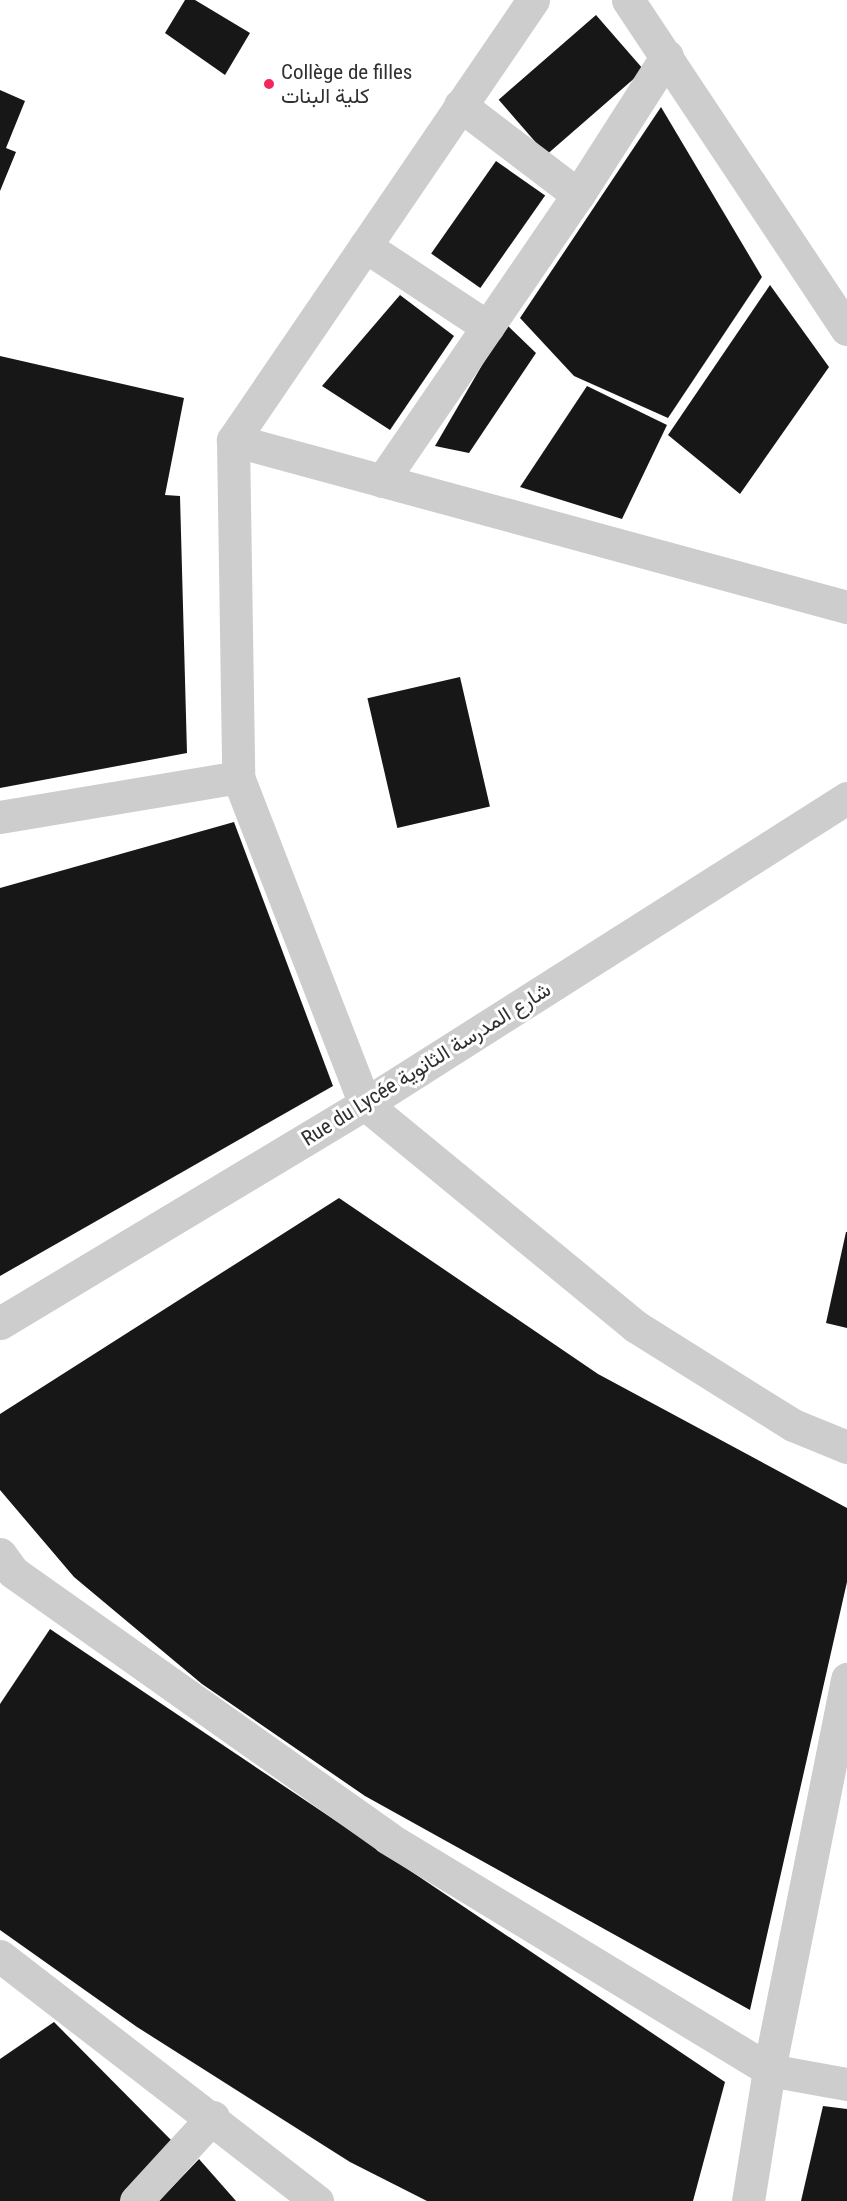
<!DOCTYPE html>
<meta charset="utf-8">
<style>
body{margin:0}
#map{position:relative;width:847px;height:2201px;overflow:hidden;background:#fff;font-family:"Roboto Condensed",Vazirmatn,sans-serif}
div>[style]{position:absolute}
.building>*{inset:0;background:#171717;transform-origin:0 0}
.minor>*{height:33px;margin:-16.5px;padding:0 16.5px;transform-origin:16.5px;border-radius:16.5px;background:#cdcdcd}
.dots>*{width:16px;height:16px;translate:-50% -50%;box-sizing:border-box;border:3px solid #fff;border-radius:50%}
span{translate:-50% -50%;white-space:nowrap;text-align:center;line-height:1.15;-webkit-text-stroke:6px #fff;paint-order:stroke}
.poi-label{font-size:21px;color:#303030}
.left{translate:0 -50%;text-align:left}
.street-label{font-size:21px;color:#303030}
</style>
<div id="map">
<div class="building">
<div style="clip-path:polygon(185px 0,195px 0,250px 33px,225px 75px,165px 33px)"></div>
<div style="left:596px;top:15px;width:73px;height:129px;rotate:49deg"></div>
<div style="clip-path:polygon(0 90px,25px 101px,6px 148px,16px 152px,0 191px)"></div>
<div style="clip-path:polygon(661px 107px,762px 277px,668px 418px,574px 376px,520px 318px)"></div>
<div style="left:496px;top:161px;width:60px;height:113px;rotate:35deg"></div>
<div style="clip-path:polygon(770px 285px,829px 367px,740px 494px,668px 435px)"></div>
<div style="clip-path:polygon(400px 295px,454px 336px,390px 430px,322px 386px)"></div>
<div style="clip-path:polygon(506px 324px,536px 353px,469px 453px,435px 446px)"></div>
<div style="clip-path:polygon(0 356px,184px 398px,165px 495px,180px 496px,187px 753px,0 788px)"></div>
<div style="clip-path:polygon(587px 386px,667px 425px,622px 519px,520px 487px)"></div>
<div style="left:460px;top:677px;width:133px;height:95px;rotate:77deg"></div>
<div style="clip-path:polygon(234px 822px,333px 1086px,0 1276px,0 888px)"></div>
<div style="clip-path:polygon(339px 1198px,598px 1374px,847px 1508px,847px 1582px,750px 2010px,365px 1796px,202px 1684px,74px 1577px,0 1490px,0 1414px)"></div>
<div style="clip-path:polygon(846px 1232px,847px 1232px,847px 1328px,826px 1323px)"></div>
<div style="clip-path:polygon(50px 1629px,725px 2082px,693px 2201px,427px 2201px,350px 2162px,137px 2027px,0 1930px,0 1704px)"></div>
<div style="clip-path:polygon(54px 2022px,175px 2144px,124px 2201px,0 2201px,0 2059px)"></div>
<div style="clip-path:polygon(823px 2106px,847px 2109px,847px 2201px,801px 2201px)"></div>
<div style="clip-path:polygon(199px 2159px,236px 2201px,159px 2201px)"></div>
</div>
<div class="minor">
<div style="left:533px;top:0;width:533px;rotate:124.29deg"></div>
<div style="left:233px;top:440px;width:337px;rotate:89.1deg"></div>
<div style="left:238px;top:777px;width:351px;rotate:68.8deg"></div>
<div style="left:365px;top:1104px;width:350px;rotate:39.4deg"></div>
<div style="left:635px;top:1326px;width:186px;rotate:32.1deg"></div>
<div style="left:793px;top:1425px;width:58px;rotate:22.2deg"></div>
<div style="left:628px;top:0;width:395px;rotate:56.4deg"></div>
<div style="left:460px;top:105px;width:148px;rotate:37.3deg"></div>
<div style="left:365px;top:246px;width:147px;rotate:33.4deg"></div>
<div style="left:233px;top:440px;width:636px;rotate:15.22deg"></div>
<div style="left:382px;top:481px;width:347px;rotate:-55.6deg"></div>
<div style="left:578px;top:195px;width:165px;rotate:-57.4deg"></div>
<div style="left:0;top:817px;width:241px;rotate:-9.5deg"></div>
<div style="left:0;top:1323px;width:426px;rotate:-31deg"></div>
<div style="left:365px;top:1104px;width:571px;rotate:-32.41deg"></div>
<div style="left:0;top:1554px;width:22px;rotate:54deg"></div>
<div style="left:13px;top:1572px;width:460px;rotate:35.3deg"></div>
<div style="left:388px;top:1838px;width:446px;rotate:31.3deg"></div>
<div style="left:769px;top:2070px;width:79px;rotate:10.2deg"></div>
<div style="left:0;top:1956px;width:401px;rotate:37.7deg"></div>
<div style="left:136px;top:2201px;width:114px;rotate:-47.5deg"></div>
<div style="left:748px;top:2201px;width:133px;rotate:-80.9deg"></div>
<div style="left:769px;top:2070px;width:399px;rotate:-78.7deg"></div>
</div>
<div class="dots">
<div style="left:269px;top:84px;background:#f2285c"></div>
</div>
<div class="poi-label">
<span class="left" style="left:281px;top:84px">Collège de filles<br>كلية البنات</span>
</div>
<div class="street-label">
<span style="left:426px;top:1064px;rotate:-32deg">Rue du Lycée شارع المدرسة الثانوية</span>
</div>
</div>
